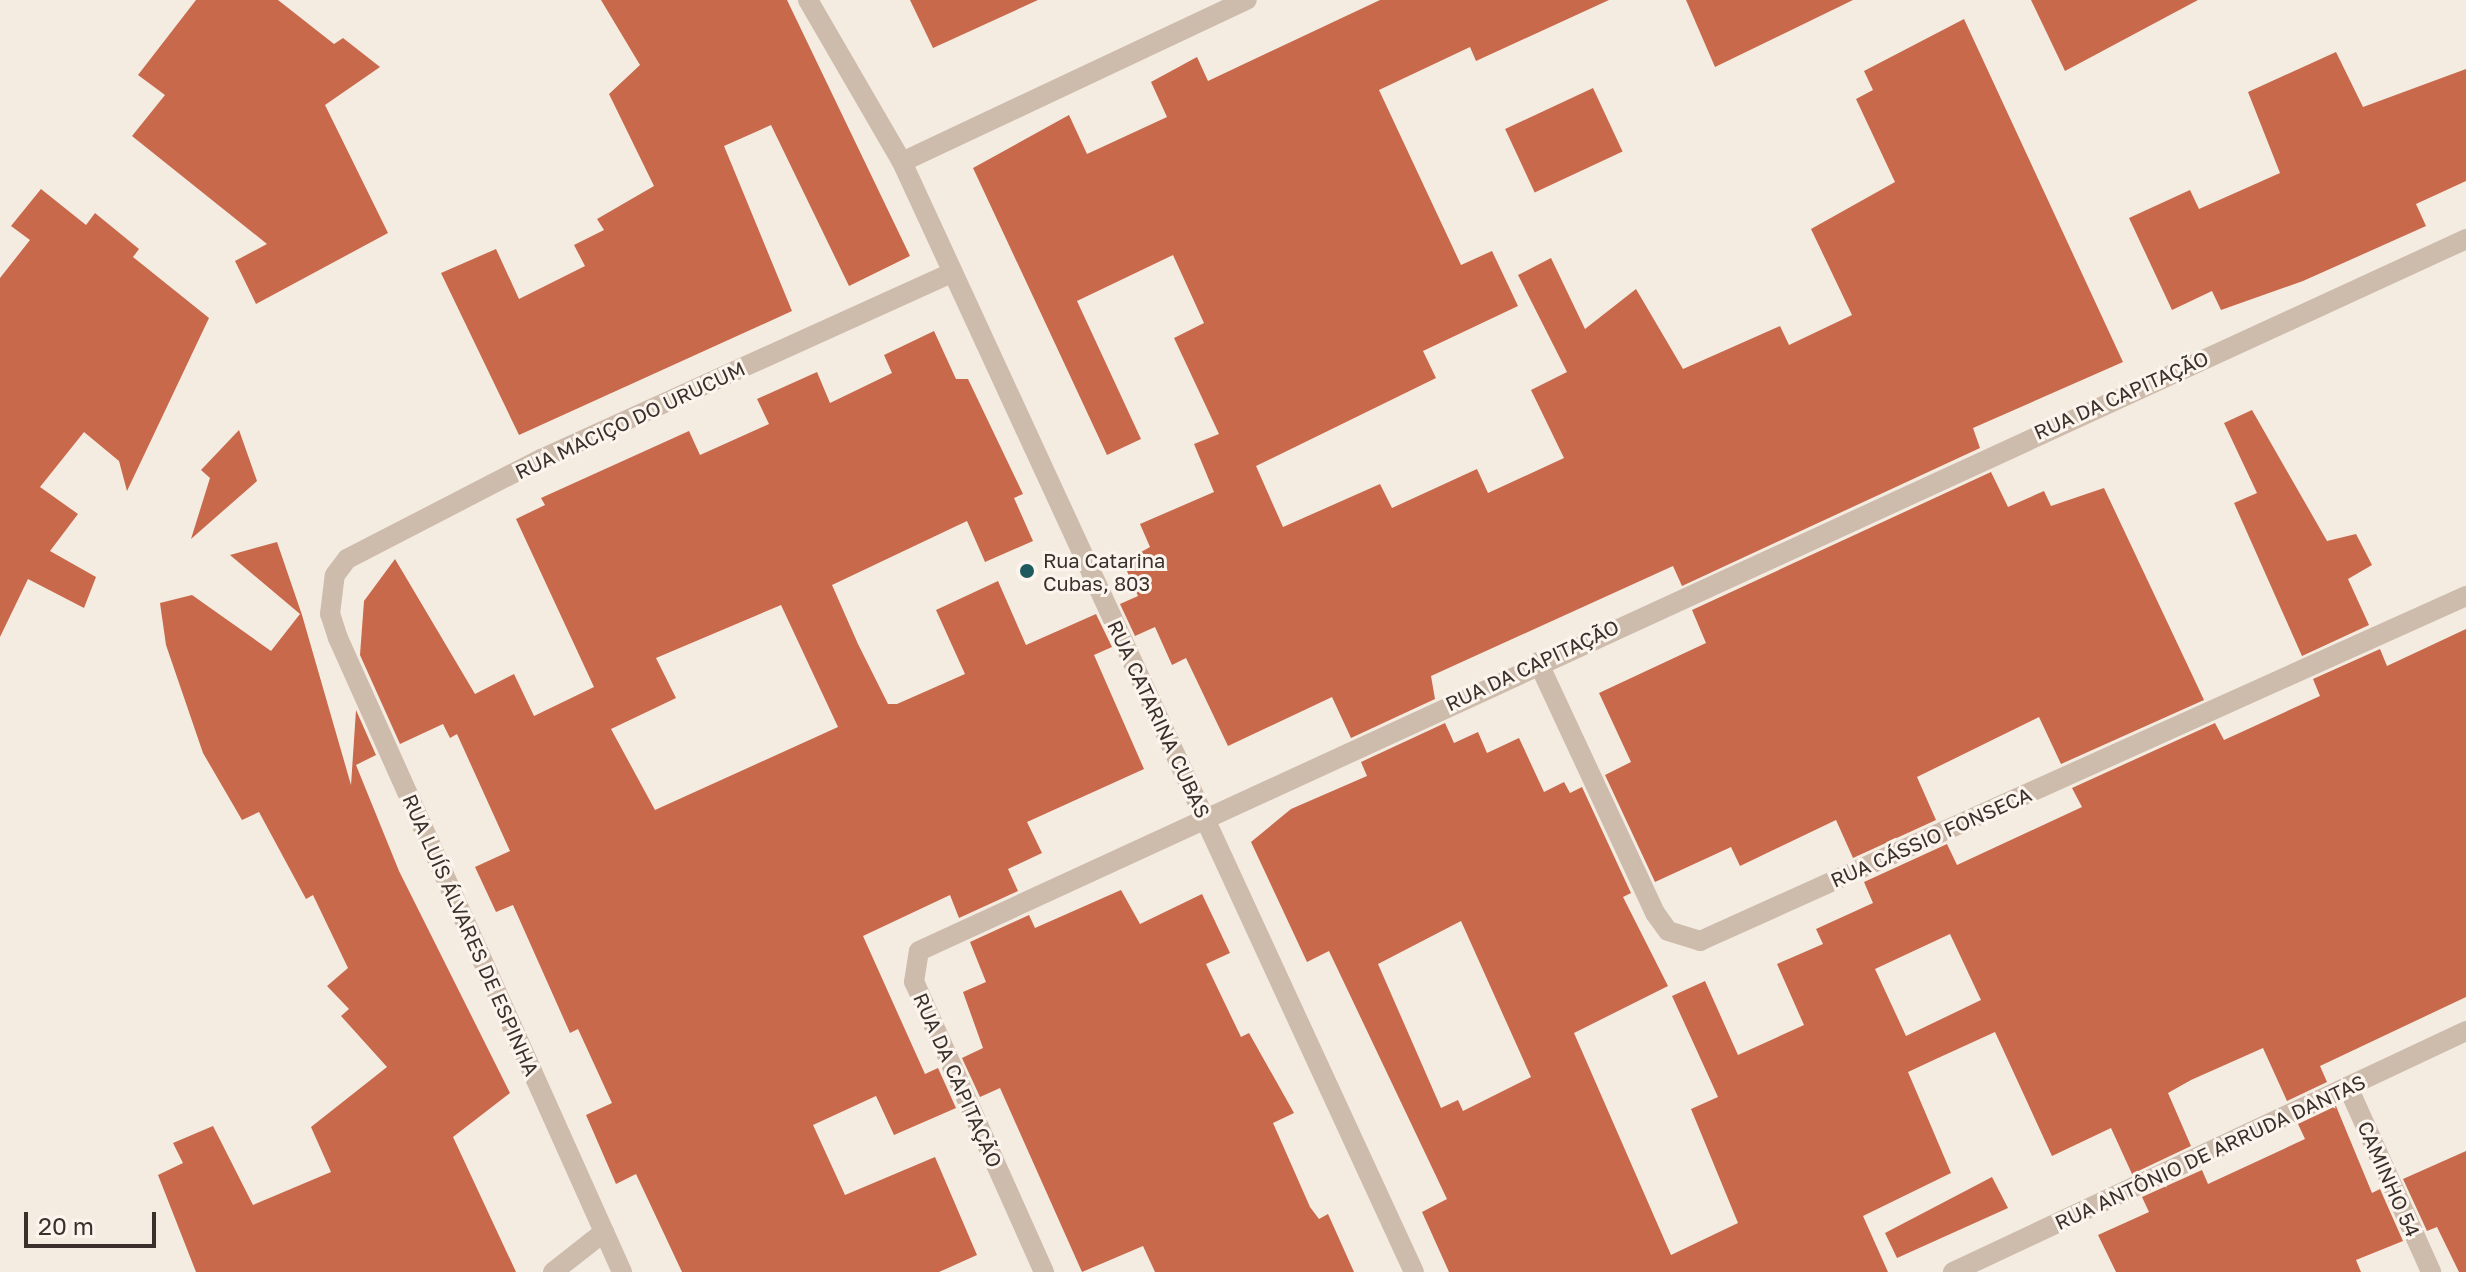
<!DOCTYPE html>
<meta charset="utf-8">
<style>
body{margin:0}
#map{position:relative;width:2466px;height:1272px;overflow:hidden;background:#f4ebe1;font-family:"Golos Text",sans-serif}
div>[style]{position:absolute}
.building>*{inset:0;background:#c8694b;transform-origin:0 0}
.street>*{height:20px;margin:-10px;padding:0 10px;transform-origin:10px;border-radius:10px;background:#cdbbac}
.dots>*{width:22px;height:22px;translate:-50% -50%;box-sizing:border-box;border:4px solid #fbf5ee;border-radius:50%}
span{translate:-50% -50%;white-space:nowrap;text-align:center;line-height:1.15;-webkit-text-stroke:6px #fbf5ee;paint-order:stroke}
.street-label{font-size:20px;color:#3b302b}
.poi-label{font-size:20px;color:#3b302b}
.left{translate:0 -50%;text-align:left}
.scale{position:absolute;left:24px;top:1212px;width:132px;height:36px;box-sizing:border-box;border:4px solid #3b302b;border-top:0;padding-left:10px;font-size:24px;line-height:28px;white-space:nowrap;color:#3b302b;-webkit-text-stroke:6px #fbf5ee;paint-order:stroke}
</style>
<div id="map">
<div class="building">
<div style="clip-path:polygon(196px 0,278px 0,334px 44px,343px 38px,380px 67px,325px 105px,388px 233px,256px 304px,235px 261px,267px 244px,132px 136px,165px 95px,138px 75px)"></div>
<div style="clip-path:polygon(601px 0,787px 0,910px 256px,849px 286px,771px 125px,724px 146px,792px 311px,519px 435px,441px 273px,496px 249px,519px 299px,585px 266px,574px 245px,604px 230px,597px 219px,654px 186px,609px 94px,640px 65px)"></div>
<div style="clip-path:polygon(910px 0,1038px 0,933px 48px)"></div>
<div style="clip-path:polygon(1380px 0,1609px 0,1476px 61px,1470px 47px,1379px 90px,1461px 265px,1492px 251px,1518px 306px,1423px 351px,1436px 378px,1256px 466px,1283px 527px,1380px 484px,1392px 508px,1477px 469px,1488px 493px,1564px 458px,1531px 390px,1567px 372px,1518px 275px,1551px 258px,1585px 329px,1636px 289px,1683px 369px,1780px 326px,1789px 345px,1852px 315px,1811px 229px,1895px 182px,1856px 99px,1873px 90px,1864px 71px,1964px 19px,2123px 362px,1973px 428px,1980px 448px,1682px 586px,1673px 566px,1431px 676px,1435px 699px,1351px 738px,1332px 697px,1228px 746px,1186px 658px,1172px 665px,1155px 627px,1135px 636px,1120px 604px,1138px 596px,1123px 562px,1150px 547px,1140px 524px,1214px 492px,1194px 444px,1219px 434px,1174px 338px,1204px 323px,1173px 255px,1077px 301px,1141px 439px,1107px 455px,973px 168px,1069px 115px,1087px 154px,1167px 117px,1151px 82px,1197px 57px,1208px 81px)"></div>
<div style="clip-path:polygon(1686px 0,1853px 0,1715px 67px)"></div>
<div style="clip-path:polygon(2031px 0,2198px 0,2065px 71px)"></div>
<div style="clip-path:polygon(2336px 52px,2363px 107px,2466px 69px,2466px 181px,2416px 204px,2426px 226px,2303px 281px,2221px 310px,2212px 291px,2172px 310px,2129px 218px,2190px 190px,2199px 209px,2280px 173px,2248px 92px)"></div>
<div style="left:1593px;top:88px;width:70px;height:97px;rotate:65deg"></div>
<div style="clip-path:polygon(41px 189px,86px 225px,95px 213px,139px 249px,133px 257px,209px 318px,127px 491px,119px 461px,84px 432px,40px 487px,78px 514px,50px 551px,96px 577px,84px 608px,28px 579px,0 637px,0 278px,30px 240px,11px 226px)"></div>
<div style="clip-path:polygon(evenodd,934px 331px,956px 379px,968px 379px,1023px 494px,1014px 498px,1033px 541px,985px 562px,967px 521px,832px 585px,858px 644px,888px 704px,897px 704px,965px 674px,936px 610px,998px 581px,1026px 645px,1096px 614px,1112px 647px,1094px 655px,1144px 769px,1027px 822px,1042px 853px,1008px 869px,1018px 891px,959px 918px,950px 895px,863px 936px,925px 1074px,938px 1068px,956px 1108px,894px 1135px,876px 1096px,813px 1125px,845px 1195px,935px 1157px,977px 1255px,939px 1272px,682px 1272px,636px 1174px,616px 1184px,586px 1115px,612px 1103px,578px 1029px,570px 1033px,513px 905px,496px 912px,475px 867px,510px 851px,457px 734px,450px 738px,443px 724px,400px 744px,360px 655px,364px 601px,395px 559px,475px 694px,514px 674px,534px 716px,594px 687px,516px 519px,545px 505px,541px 498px,689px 431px,700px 455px,769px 424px,757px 399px,817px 372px,830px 403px,892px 373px,884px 355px,934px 331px,781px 605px,838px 727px,655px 810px,611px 729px,676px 698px,656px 658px,781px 605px)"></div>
<div style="clip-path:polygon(2252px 410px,2327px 541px,2356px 534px,2372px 565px,2348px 579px,2369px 625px,2302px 656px,2234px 503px,2257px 493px,2224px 423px)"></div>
<div style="clip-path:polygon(239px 430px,257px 481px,191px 539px,210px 478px,201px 470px)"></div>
<div style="clip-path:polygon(1991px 472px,2008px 507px,2044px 491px,2051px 506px,2104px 488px,2204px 700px,2061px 764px,2039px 717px,1917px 777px,1936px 820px,1853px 858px,1836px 820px,1740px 866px,1731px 847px,1655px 882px,1605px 775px,1631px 762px,1599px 693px,1706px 643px,1692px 610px)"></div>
<div style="clip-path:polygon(277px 542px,302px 615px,351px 785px,356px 710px,376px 755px,356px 765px,399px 871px,510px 1093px,453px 1137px,516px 1272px,196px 1272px,158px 1175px,183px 1163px,173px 1143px,213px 1126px,253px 1205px,331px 1172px,311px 1127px,387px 1067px,341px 1016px,349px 1009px,327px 986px,348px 968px,313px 895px,306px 899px,259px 812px,242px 820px,203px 753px,166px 645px,160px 603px,192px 595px,271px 651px,300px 614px,230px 555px)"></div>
<div style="clip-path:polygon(evenodd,2466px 629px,2466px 997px,2320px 1066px,2327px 1082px,2287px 1101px,2263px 1048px,2191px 1080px,2168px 1093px,2191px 1146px,2132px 1174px,2111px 1128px,2052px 1156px,1995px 1032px,1938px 1058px,1908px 1072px,1951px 1173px,1863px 1216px,1888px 1272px,1449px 1272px,1422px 1212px,1447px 1199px,1329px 951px,1307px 962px,1251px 842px,1291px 809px,1367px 776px,1361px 762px,1445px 723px,1454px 743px,1478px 732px,1487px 753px,1519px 738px,1544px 792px,1564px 782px,1570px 793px,1582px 787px,1631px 893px,1623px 897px,1668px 986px,1574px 1033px,1671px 1255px,1738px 1223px,1691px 1109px,1718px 1097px,1672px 996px,1705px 981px,1738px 1055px,1804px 1025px,1777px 964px,1823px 944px,1816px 929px,1873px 903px,1864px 882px,1947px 844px,1957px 865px,2082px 807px,2072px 788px,2215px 723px,2224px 740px,2320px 696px,2313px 679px,2380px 649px,2387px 666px,2466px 629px,1461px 921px,1531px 1077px,1463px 1111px,1458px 1100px,1441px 1108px,1378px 964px,1461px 921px,2466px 629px,1950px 934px,1981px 1000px,1906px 1036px,1875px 969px,1950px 934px)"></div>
<div style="clip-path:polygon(1121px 890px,1140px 924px,1202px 894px,1230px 953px,1206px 964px,1241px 1037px,1249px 1033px,1294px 1113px,1273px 1123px,1310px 1207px,1319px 1219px,1328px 1214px,1354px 1272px,1155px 1272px,1143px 1246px,1082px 1272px,1000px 1088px,980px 1097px,962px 1058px,983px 1048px,963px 992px,986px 982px,970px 942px,1029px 915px,1035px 928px)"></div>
<div style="clip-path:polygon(2336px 1106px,2372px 1193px,2380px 1189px,2403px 1241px,2356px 1260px,2361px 1272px,2116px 1272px,2098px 1235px,2149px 1212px,2142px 1197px,2202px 1170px,2208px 1184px,2305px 1139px,2298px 1124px)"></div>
<div style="clip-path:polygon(2466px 1151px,2466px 1272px,2459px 1272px,2437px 1227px,2427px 1231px,2403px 1179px)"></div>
<div style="clip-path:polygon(1992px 1177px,2008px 1208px,1897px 1258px,1885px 1233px)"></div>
</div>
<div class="street">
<div style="left:808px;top:0;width:187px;rotate:59.9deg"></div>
<div style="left:902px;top:162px;width:1222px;rotate:65.24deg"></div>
<div style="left:902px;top:162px;width:381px;rotate:-25.2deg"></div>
<div style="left:1538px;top:662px;width:277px;rotate:65deg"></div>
<div style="left:1655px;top:913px;width:22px;rotate:54deg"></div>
<div style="left:1668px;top:931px;width:34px;rotate:17deg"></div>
<div style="left:1700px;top:941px;width:840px;rotate:-24.25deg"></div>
<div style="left:2348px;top:1087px;width:203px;rotate:65.8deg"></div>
<div style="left:553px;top:1272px;width:65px;rotate:-38.1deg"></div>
<div style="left:622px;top:1272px;width:695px;rotate:-114.13deg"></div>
<div style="left:338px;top:638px;width:25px;rotate:-108deg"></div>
<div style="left:330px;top:614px;width:39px;rotate:-83deg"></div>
<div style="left:335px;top:575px;width:20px;rotate:-53deg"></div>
<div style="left:347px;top:559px;width:218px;rotate:-27.3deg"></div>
<div style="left:541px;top:459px;width:452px;rotate:-24.4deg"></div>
<div style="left:1044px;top:1272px;width:318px;rotate:-114.1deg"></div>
<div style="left:914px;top:982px;width:31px;rotate:-81deg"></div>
<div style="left:919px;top:951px;width:1703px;rotate:-24.71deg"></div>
<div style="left:1953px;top:1272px;width:567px;rotate:-25.16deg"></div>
</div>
<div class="dots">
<div style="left:1027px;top:571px;background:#1f5a5e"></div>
</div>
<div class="street-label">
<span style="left:2121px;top:395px;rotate:-24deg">RUA DA CAPITAÇÃO</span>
<span style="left:630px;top:420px;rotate:-25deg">RUA MACIÇO DO URUCUM</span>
<span style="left:1532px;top:665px;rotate:-25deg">RUA DA CAPITAÇÃO</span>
<span style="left:1159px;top:719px;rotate:65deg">RUA CATARINA CUBAS</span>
<span style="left:1931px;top:837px;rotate:-24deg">RUA CÁSSIO FONSECA</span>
<span style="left:471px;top:935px;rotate:66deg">RUA LUÍS ÁLVARES DE ESPINHA</span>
<span style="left:958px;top:1080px;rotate:66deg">RUA DA CAPITAÇÃO</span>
<span style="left:2210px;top:1152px;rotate:-25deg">RUA ANTÔNIO DE ARRUDA DANTAS</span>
<span style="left:2389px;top:1179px;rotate:66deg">CAMINHO 54</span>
</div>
<div class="poi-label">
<span class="left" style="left:1043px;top:572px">Rua Catarina<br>Cubas, 803</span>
</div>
<div class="scale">20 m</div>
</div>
